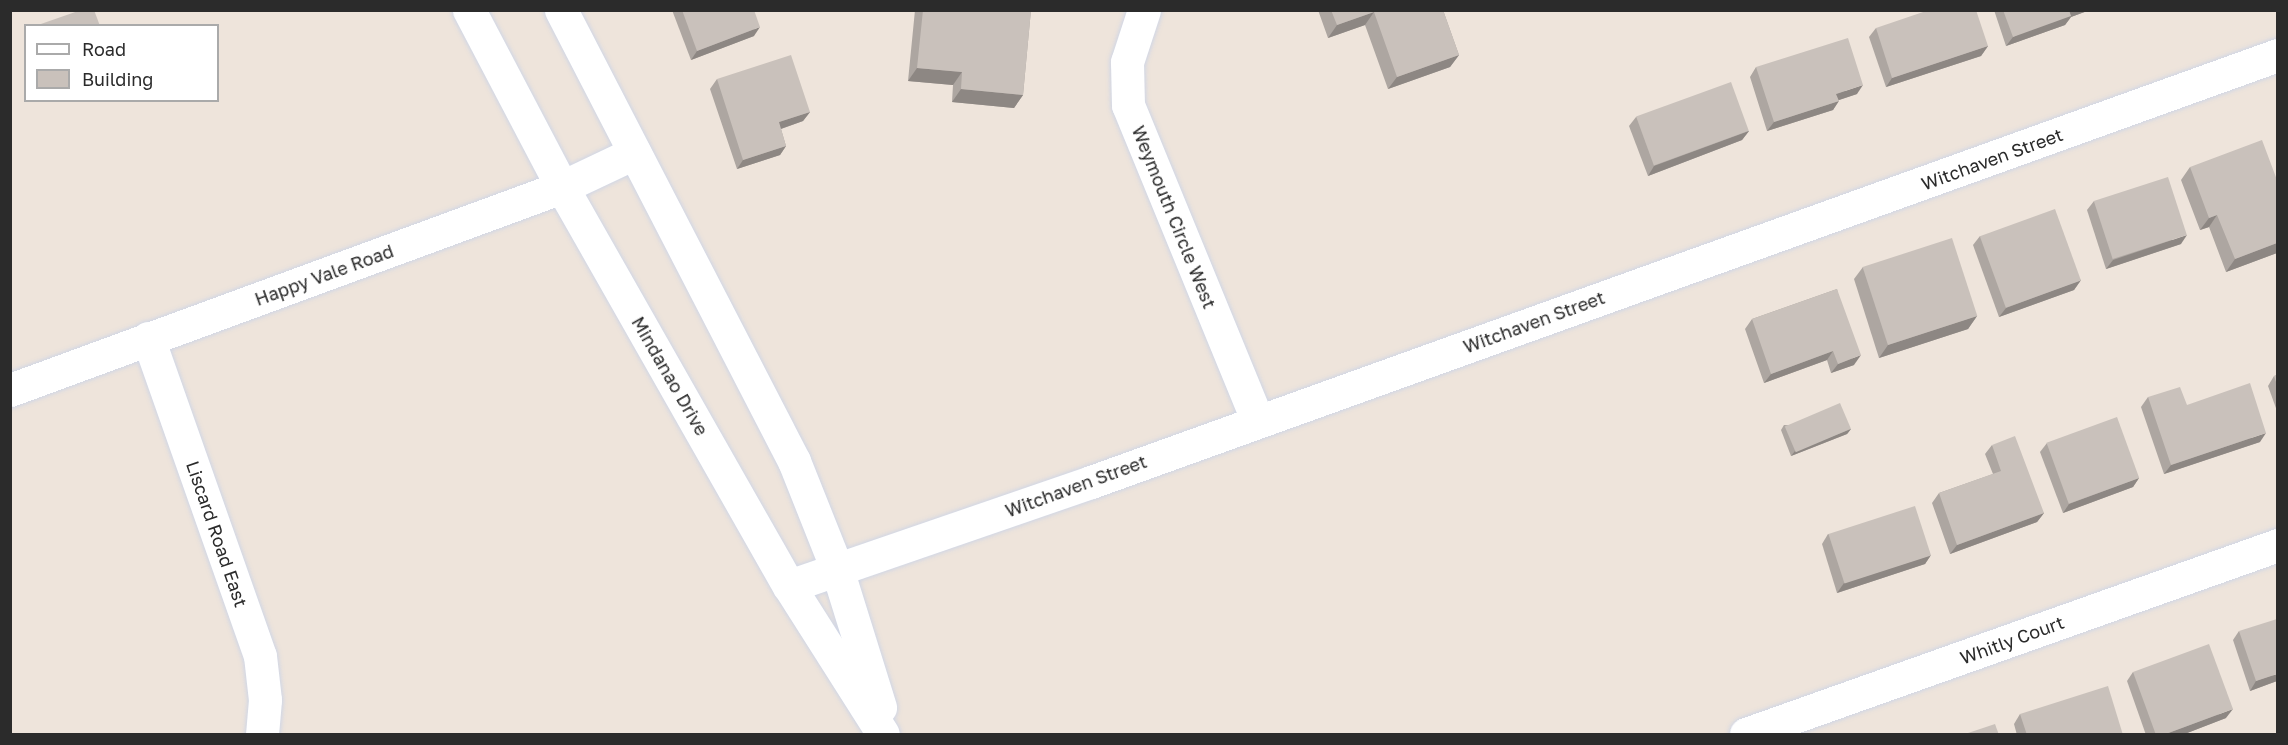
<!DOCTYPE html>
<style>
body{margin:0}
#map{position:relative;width:2288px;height:745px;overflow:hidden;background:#eee4db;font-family:"Golos Text",sans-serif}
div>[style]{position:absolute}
.roads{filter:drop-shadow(0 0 2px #d0d6e5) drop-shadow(0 0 2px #d0d6e5)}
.minor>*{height:33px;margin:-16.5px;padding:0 16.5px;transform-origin:16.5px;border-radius:16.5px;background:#fff}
.wall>*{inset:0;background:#ada6a1}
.shaded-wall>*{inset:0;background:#8d8783}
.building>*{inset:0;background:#c9c1bb;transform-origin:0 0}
span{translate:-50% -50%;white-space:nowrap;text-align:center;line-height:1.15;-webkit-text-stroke:6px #fff;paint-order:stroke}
.street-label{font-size:18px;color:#2b2b2b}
.frame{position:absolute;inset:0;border:12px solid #2b2b2b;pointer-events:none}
.legend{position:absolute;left:24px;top:24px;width:195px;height:78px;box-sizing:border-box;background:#fff;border:2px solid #aaa;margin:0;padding:8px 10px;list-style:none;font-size:18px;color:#2b2b2b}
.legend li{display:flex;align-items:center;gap:12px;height:30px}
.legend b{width:30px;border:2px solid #aaa}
</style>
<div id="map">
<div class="roads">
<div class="minor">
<div style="left:469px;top:10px;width:200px;rotate:62.3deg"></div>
<div style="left:562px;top:187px;width:459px;rotate:60.4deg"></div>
<div style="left:789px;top:586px;width:175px;rotate:57.6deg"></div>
<div style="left:561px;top:10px;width:508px;rotate:62.68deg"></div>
<div style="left:794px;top:461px;width:116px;rotate:68.3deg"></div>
<div style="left:837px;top:569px;width:145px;rotate:72.7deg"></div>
<div style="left:1144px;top:10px;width:55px;rotate:108.1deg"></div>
<div style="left:1127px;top:62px;width:43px;rotate:88.7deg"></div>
<div style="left:1128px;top:105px;width:340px;rotate:67.7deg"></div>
<div style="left:148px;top:338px;width:337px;rotate:70.6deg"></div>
<div style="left:260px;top:656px;width:44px;rotate:83.5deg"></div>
<div style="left:265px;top:700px;width:34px;rotate:95deg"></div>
<div style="left:10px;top:390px;width:588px;rotate:-20.19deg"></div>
<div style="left:562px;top:187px;width:80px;rotate:-25.3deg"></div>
<div style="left:789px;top:586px;width:319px;rotate:-19deg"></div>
<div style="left:1091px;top:482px;width:1261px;rotate:-19.79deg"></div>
<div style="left:1746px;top:734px;width:565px;rotate:-19.56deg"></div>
</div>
</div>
<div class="wall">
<div style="clip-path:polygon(672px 10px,754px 10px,754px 36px,691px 60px)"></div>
<div style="clip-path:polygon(915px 10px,1031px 10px,1023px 95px,1014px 108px,952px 102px,953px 85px,908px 81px)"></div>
<div style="clip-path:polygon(1318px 10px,1443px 10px,1459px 55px,1450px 67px,1388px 89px,1365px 25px,1328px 38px)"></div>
<div style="clip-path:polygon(1994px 10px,2090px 10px,2071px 17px,2065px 25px,2006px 46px)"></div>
<div style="clip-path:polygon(1876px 28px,1988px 46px,1981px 56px,1886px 87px,1869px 37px)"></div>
<div style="clip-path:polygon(1756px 67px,1857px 94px,1839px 100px,1833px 110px,1767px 131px,1750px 77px)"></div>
<div style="clip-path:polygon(717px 79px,810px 112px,803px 121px,781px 129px,786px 146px,780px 155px,737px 169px,710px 89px)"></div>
<div style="clip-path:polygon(1636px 117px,1749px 131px,1742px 140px,1648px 176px,1629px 126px)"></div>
<div style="clip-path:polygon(2190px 167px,2277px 180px,2277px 253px,2226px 272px,2209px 227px,2200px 230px,2181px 180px)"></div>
<div style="clip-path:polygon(2094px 201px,2181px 244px,2106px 269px,2087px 210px)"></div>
<div style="clip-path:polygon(1980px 236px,2081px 280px,2074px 290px,1999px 317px,1973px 245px)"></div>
<div style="clip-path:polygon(1863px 267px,1977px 316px,1968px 329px,1879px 358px,1854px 279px)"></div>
<div style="clip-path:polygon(1837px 289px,1854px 365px,1831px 373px,1827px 360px,1764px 383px,1745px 329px,1752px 319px)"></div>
<div style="clip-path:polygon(2277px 375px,2277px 411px,2268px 386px,2274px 376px)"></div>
<div style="clip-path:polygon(2148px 397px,2187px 405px,2260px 442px,2164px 474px,2141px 407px)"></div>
<div style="clip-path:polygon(1784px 425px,1851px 429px,1847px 434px,1791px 456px,1781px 430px)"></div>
<div style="clip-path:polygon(2047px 443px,2139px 478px,2133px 487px,2063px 513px,2040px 452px)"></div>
<div style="clip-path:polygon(1992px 445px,2044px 513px,2037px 522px,1950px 554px,1932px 503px,1939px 493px,1993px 474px,1985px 454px)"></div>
<div style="clip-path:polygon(1828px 534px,1931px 555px,1925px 564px,1837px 593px,1822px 544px)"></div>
<div style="clip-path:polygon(2239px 631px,2277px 681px,2250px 691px,2233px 640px)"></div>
<div style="clip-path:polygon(2133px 672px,2226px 718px,2182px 735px,2146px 735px,2127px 681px)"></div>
<div style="clip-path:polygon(2020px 714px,2123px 735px,2017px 735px,2014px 724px)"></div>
</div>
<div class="shaded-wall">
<div style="clip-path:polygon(2090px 10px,2071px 17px,2065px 25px,2006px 46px,2013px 37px,2069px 11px)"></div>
<div style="clip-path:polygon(1374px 12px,1365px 25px,1328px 38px,1337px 25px)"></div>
<div style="clip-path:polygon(760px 27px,754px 36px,691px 60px,697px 51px)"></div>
<div style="clip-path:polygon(1988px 46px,1981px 56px,1886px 87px,1892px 78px)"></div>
<div style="clip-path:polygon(1459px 55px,1450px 67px,1388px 89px,1397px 77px)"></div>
<div style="clip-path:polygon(917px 68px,962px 72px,953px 85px,908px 81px)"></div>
<div style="clip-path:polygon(1863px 85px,1857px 94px,1830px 103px,1836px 94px)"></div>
<div style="clip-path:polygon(961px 89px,1023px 95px,1014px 108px,952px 102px)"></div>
<div style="clip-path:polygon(1839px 101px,1833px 110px,1767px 131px,1774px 122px)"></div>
<div style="clip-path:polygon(810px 112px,803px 121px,772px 132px,779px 122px)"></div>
<div style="clip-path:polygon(1749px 131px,1742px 140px,1648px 176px,1654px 166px)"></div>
<div style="clip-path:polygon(786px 146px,780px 155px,737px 169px,743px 160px)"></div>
<div style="clip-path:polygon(2217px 215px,2209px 227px,2200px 230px,2209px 218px)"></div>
<div style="clip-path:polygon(2187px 235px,2181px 244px,2106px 269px,2113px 260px)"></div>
<div style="clip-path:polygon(2277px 243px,2277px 253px,2226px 272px,2235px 259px)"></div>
<div style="clip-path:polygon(2081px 280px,2074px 290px,1999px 317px,2006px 308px)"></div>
<div style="clip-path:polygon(1977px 316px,1968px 329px,1879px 358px,1888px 345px)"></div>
<div style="clip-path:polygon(1833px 351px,1827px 360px,1764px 383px,1771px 374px)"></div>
<div style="clip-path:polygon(1861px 355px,1854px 365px,1831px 373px,1838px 364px)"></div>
<div style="clip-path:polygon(1851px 429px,1847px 434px,1791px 456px,1795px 451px)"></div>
<div style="clip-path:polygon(2266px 433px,2260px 442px,2164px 474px,2171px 465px)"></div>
<div style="clip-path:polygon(2139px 478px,2133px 487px,2063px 513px,2069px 504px)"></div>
<div style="clip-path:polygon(2044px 513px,2037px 522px,1950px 554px,1957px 545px)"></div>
<div style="clip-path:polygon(1931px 555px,1925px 564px,1837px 593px,1844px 583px)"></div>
<div style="clip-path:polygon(2277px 674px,2277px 681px,2250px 691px,2256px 681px)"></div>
<div style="clip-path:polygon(2233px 709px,2226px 718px,2182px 735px,2163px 735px)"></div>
</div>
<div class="building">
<div style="clip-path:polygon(81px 10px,94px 10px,100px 26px,38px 25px)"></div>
<div style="clip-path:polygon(682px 10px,754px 10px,760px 27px,697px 51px)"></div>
<div style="clip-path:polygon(923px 10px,1031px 10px,1023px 95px,961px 89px,962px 72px,917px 68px)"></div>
<div style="clip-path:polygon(1331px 10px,1443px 10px,1459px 55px,1397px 77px,1374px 12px,1337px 25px)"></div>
<div style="clip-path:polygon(1929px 10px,1976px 10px,1988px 46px,1892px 78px,1876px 28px)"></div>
<div style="clip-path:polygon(2003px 10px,2069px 10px,2071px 16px,2013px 37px)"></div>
<div style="clip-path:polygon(1848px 38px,1863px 85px,1836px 94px,1839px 101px,1774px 122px,1756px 67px)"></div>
<div style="clip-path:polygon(791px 55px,810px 112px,779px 122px,786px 146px,743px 160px,717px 79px)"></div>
<div style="left:1731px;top:82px;width:52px;height:101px;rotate:70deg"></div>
<div style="clip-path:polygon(2262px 140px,2277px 180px,2277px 243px,2235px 259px,2217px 215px,2209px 218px,2190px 167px)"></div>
<div style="left:2168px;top:177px;width:61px;height:78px;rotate:72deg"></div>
<div style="left:2055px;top:209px;width:76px;height:80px;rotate:70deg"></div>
<div style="left:1952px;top:238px;width:82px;height:94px;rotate:72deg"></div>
<div style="clip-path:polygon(1837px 289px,1861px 355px,1838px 364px,1833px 351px,1771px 374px,1752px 319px)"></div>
<div style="clip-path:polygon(2277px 375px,2277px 385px,2274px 376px)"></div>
<div style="clip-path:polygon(2250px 383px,2266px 433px,2171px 465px,2148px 397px,2180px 387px,2187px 405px)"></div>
<div style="left:1840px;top:403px;width:28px;height:60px;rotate:67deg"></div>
<div style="left:2117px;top:417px;width:65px;height:75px;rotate:70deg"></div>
<div style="clip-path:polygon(2015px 436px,2044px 513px,1957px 545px,1939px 493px,2001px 471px,1992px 445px)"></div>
<div style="left:1915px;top:506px;width:52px;height:91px;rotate:72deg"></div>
<div style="clip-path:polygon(2277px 619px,2277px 674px,2256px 681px,2239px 631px)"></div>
<div style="clip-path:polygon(2209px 644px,2233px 709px,2163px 735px,2156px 735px,2133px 672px)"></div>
<div style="clip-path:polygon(2108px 686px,2123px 735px,2027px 735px,2020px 714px)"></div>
<div style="clip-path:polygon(1995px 724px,1999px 735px,1962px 735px)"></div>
</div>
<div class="street-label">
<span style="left:1992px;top:159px;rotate:-20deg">Witchaven Street</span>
<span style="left:1174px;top:217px;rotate:68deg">Weymouth Circle West</span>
<span style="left:324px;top:275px;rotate:-20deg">Happy Vale Road</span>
<span style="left:1534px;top:322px;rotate:-20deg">Witchaven Street</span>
<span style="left:670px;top:376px;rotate:60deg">Mindanao Drive</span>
<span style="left:1076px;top:486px;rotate:-20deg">Witchaven Street</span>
<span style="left:217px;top:534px;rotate:71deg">Liscard Road East</span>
<span style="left:2012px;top:640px;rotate:-20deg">Whitly Court</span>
</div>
<div class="frame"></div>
<ul class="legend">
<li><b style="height:8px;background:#fff"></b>Road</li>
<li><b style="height:16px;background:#c9c1bb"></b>Building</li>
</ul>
</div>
